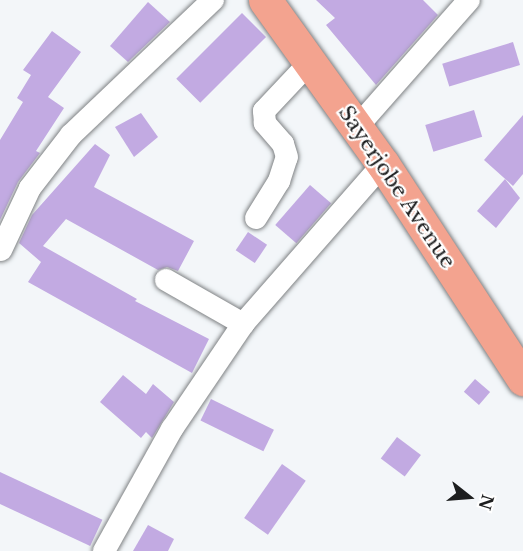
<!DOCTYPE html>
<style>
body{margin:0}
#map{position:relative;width:523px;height:551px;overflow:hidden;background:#f3f6f9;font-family:"Libre Baskerville",serif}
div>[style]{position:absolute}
.building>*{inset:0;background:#c2aae2;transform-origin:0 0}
.roads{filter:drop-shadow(0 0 2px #7f8284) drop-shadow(0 0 2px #7f8284)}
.minor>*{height:22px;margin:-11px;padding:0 11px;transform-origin:11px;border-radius:11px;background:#fff}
.primary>*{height:33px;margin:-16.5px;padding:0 16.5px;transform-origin:16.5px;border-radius:16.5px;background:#f3a38f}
span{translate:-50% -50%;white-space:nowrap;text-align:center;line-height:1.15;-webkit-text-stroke:4.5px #fff;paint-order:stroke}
.street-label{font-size:21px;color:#1d1e1f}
.north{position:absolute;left:439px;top:467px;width:60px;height:60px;-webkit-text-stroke:4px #fff;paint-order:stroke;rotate:107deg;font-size:16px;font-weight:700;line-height:24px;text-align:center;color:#1d1e1f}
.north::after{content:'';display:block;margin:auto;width:21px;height:27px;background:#1d1e1f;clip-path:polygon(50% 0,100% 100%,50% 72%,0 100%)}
</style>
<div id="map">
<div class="building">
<div style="clip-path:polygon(316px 0,423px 0,438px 15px,376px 85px,326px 25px,335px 18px)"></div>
<div style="clip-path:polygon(148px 2px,170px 22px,128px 62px,110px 46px)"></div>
<div style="left:242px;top:13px;width:34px;height:93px;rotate:45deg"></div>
<div style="clip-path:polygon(52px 31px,81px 52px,48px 97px,64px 108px,36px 151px,40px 153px,18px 182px,0 220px,0 140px,23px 102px,17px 98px,31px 75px,23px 70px)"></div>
<div style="left:513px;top:42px;width:24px;height:74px;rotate:73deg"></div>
<div style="left:474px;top:110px;width:28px;height:51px;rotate:73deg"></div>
<div style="clip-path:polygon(141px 113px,158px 137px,134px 157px,115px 127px)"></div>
<div style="clip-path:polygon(523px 115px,523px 174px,513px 186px,484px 160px)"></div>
<div style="clip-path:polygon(95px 144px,110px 155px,94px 187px,194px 241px,178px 271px,167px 267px,158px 270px,66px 219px,43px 246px,137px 299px,135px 301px,209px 339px,192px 373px,28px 282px,41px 262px,19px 243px,32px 215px)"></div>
<div style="clip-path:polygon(505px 179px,520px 198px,496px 228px,477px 211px)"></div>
<div style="left:310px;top:185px;width:28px;height:53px;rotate:41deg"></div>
<div style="left:248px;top:232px;width:23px;height:22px;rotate:34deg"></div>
<div style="clip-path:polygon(123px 375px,146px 394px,153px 384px,174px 402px,152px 438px,146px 432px,141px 438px,100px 402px)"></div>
<div style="left:475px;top:379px;width:20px;height:17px;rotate:41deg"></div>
<div style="left:211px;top:399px;width:70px;height:24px;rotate:26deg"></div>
<div style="left:397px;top:437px;width:30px;height:27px;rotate:37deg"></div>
<div style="left:282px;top:464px;width:29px;height:66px;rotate:35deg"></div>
<div style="left:0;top:472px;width:113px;height:29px;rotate:25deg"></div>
<div style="clip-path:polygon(148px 525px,174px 539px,168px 551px,133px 551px)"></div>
</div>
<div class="roads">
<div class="minor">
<div style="left:357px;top:127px;width:169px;rotate:-48.6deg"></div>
<div style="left:256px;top:218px;width:44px;rotate:-58.1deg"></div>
<div style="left:279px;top:181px;width:25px;rotate:-72deg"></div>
<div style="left:287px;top:157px;width:14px;rotate:-107deg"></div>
<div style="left:283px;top:144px;width:28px;rotate:-131deg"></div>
<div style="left:265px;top:123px;width:12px;rotate:-95deg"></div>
<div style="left:264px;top:111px;width:67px;rotate:-46.8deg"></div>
<div style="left:1px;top:250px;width:68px;rotate:-64.9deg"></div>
<div style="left:30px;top:188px;width:67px;rotate:-52.3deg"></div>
<div style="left:71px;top:135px;width:196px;rotate:-43.6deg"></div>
<div style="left:166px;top:280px;width:89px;rotate:29.7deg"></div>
<div style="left:104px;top:551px;width:140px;rotate:-60.9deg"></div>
<div style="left:172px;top:429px;width:127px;rotate:-55.9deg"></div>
<div style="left:243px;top:324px;width:213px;rotate:-48.8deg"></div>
</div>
<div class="primary">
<div style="left:265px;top:0;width:202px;rotate:54.3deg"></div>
<div style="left:383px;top:164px;width:257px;rotate:56.9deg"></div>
</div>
</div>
<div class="street-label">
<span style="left:397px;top:187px;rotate:56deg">Sayerjobe Avenue</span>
</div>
<div class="north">N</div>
</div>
